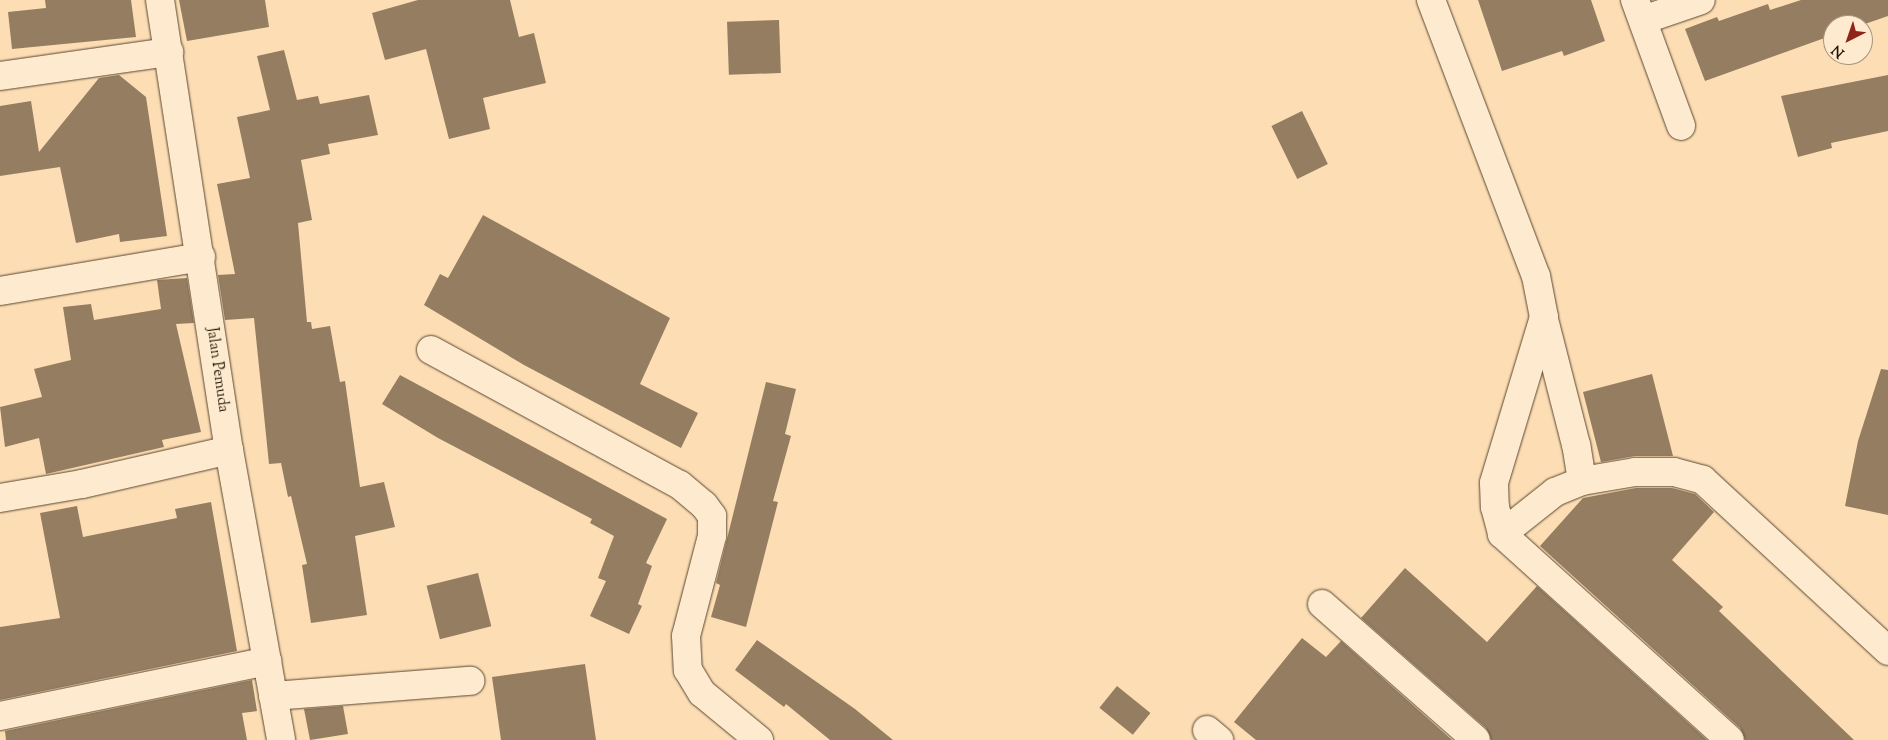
<!DOCTYPE html>
<style>
body{margin:0}
#map{position:relative;width:1888px;height:740px;overflow:hidden;background:#fddeb4;font-family:"Sorts Mill Goudy",serif}
div>[style]{position:absolute}
.building>*{inset:0;background:#947d60;transform-origin:0 0}
.roads{filter:drop-shadow(0 0 1px #594632) drop-shadow(0 0 1px #594632)}
.minor>*{height:28px;margin:-14px;padding:0 14px;transform-origin:14px;border-radius:14px;background:#feeace}
span{translate:-50% -50%;white-space:nowrap;text-align:center;line-height:1.15;-webkit-text-stroke:5px #feeace;paint-order:stroke}
.street-label{font-size:15px;color:#221406}
.north{position:absolute;left:1823px;top:15px;width:50px;height:50px;box-sizing:border-box;background:#feeace;border:1px solid #a6947e;border-radius:50%;rotate:221deg;font-size:14px;font-weight:700;line-height:20px;text-align:center;color:#221406}
.north::after{content:'';display:block;margin:auto;width:18px;height:22px;background:#8f2418;clip-path:polygon(50% 0,100% 100%,50% 72%,0 100%)}
</style>
<div id="map">
<div class="building">
<div style="clip-path:polygon(45px 0,131px 0,136px 37px,12px 49px,8px 12px,46px 8px)"></div>
<div style="clip-path:polygon(179px 0,265px 0,269px 27px,187px 41px)"></div>
<div style="clip-path:polygon(418px 0,510px 0,519px 37px,534px 33px,546px 83px,483px 98px,490px 129px,449px 139px,426px 49px,385px 60px,372px 13px)"></div>
<div style="clip-path:polygon(1478px 0,1591px 0,1605px 41px,1564px 56px,1562px 51px,1502px 71px)"></div>
<div style="clip-path:polygon(1801px 0,1888px 0,1888px 16px,1862px 25px,1833px 25px,1833px 35px,1705px 81px,1685px 29px,1717px 17px,1719px 21px,1768px 4px,1770px 10px)"></div>
<div style="left:779px;top:20px;width:53px;height:52px;rotate:88deg"></div>
<div style="clip-path:polygon(284px 50px,297px 100px,318px 96px,320px 104px,369px 95px,378px 135px,328px 144px,330px 154px,301px 160px,312px 220px,298px 223px,307px 322px,311px 322px,312px 329px,330px 326px,340px 382px,345px 381px,360px 487px,384px 482px,395px 527px,355px 536px,367px 615px,311px 623px,302px 565px,307px 564px,291px 496px,288px 497px,281px 463px,269px 464px,254px 318px,225px 320px,218px 275px,235px 274px,217px 184px,250px 178px,237px 117px,270px 110px,257px 56px)"></div>
<div style="clip-path:polygon(119px 75px,146px 97px,167px 236px,120px 242px,119px 234px,76px 243px,60px 167px,0 176px,0 106px,31px 101px,39px 152px,99px 78px)"></div>
<div style="clip-path:polygon(1888px 75px,1888px 131px,1831px 143px,1832px 148px,1798px 157px,1781px 96px)"></div>
<div style="left:1302px;top:111px;width:59px;height:34px;rotate:64deg"></div>
<div style="clip-path:polygon(483px 215px,670px 318px,640px 384px,698px 413px,681px 448px,524px 365px,424px 305px,440px 274px,448px 278px)"></div>
<div style="clip-path:polygon(187px 278px,194px 323px,176px 324px,201px 432px,162px 440px,164px 447px,46px 474px,39px 438px,5px 447px,0 407px,42px 397px,34px 369px,71px 360px,63px 307px,91px 304px,94px 320px,161px 309px,157px 280px)"></div>
<div style="clip-path:polygon(1881px 369px,1888px 370px,1888px 515px,1845px 506px,1858px 441px)"></div>
<div style="clip-path:polygon(1652px 374px,1673px 456px,1635px 456px,1601px 462px,1583px 392px)"></div>
<div style="clip-path:polygon(400px 375px,667px 519px,646px 563px,652px 566px,638px 604px,642px 606px,629px 634px,590px 616px,606px 581px,598px 578px,614px 536px,590px 523px,592px 519px,438px 438px,382px 404px)"></div>
<div style="clip-path:polygon(766px 382px,796px 389px,785px 434px,791px 436px,773px 501px,778px 502px,746px 627px,711px 617px,720px 585px,716px 583px)"></div>
<div style="clip-path:polygon(1636px 488px,1672px 488px,1695px 494px,1714px 512px,1672px 560px,1723px 607px,1719px 611px,1854px 740px,1745px 740px,1740px 728px,1540px 546px,1583px 498px)"></div>
<div style="clip-path:polygon(211px 502px,237px 651px,0 700px,0 627px,60px 618px,40px 513px,77px 506px,83px 537px,177px 518px,175px 509px)"></div>
<div style="clip-path:polygon(1405px 568px,1487px 642px,1537px 586px,1707px 740px,1491px 740px,1486px 728px,1361px 618px)"></div>
<div style="left:478px;top:573px;width:55px;height:53px;rotate:76deg"></div>
<div style="clip-path:polygon(1302px 638px,1326px 657px,1341px 641px,1452px 740px,1256px 740px,1234px 722px)"></div>
<div style="clip-path:polygon(757px 640px,855px 709px,893px 740px,830px 740px,786px 704px,784px 707px,735px 670px)"></div>
<div style="clip-path:polygon(585px 664px,596px 740px,501px 740px,492px 677px)"></div>
<div style="clip-path:polygon(252px 680px,257px 711px,242px 713px,247px 740px,6px 740px,5px 731px)"></div>
<div style="left:1117px;top:686px;width:43px;height:28px;rotate:39deg"></div>
<div style="clip-path:polygon(343px 706px,348px 734px,310px 740px,304px 709px)"></div>
</div>
<div class="roads">
<div class="minor">
<div style="left:160px;top:0;width:455px;rotate:81.3deg"></div>
<div style="left:229px;top:450px;width:295px;rotate:79.8deg"></div>
<div style="left:1431px;top:0;width:295px;rotate:69.2deg"></div>
<div style="left:1536px;top:276px;width:42px;rotate:79deg"></div>
<div style="left:1544px;top:317px;width:173px;rotate:106.8deg"></div>
<div style="left:1494px;top:483px;width:24px;rotate:88deg"></div>
<div style="left:1495px;top:507px;width:28px;rotate:75deg"></div>
<div style="left:1502px;top:534px;width:307px;rotate:42.1deg"></div>
<div style="left:1635px;top:0;width:134px;rotate:69.9deg"></div>
<div style="left:1643px;top:20px;width:61px;rotate:-19deg"></div>
<div style="left:0;top:76px;width:171px;rotate:-8.1deg"></div>
<div style="left:0;top:291px;width:204px;rotate:-9.6deg"></div>
<div style="left:431px;top:350px;width:283px;rotate:28.5deg"></div>
<div style="left:680px;top:485px;width:31px;rotate:40deg"></div>
<div style="left:704px;top:505px;width:14px;rotate:54deg"></div>
<div style="left:712px;top:516px;width:20px;rotate:90deg"></div>
<div style="left:712px;top:536px;width:103px;rotate:104.6deg"></div>
<div style="left:686px;top:636px;width:34px;rotate:87deg"></div>
<div style="left:688px;top:670px;width:27px;rotate:59deg"></div>
<div style="left:702px;top:693px;width:74px;rotate:39.5deg"></div>
<div style="left:1582px;top:481px;width:54px;rotate:-9.6deg"></div>
<div style="left:1635px;top:472px;width:39px"></div>
<div style="left:1674px;top:472px;width:30px;rotate:15deg"></div>
<div style="left:1703px;top:480px;width:252px;rotate:42.7deg"></div>
<div style="left:0;top:498px;width:83px;rotate:-9.7deg"></div>
<div style="left:82px;top:484px;width:151px;rotate:-13deg"></div>
<div style="left:1502px;top:534px;width:68px;rotate:-38.4deg"></div>
<div style="left:1555px;top:492px;width:29px;rotate:-22deg"></div>
<div style="left:1582px;top:481px;width:36px;rotate:-99deg"></div>
<div style="left:1576px;top:445px;width:130px;rotate:-104.3deg"></div>
<div style="left:1322px;top:604px;width:205px;rotate:41.4deg"></div>
<div style="left:273px;top:696px;width:198px;rotate:-4.4deg"></div>
<div style="left:0;top:716px;width:273px;rotate:-11.6deg"></div>
<div style="left:1207px;top:730px;width:16px;rotate:40deg"></div>
</div>
</div>
<div class="street-label">
<span style="left:217px;top:370px;rotate:82deg">Jalan Pemuda</span>
</div>
<div class="north">N</div>
</div>
